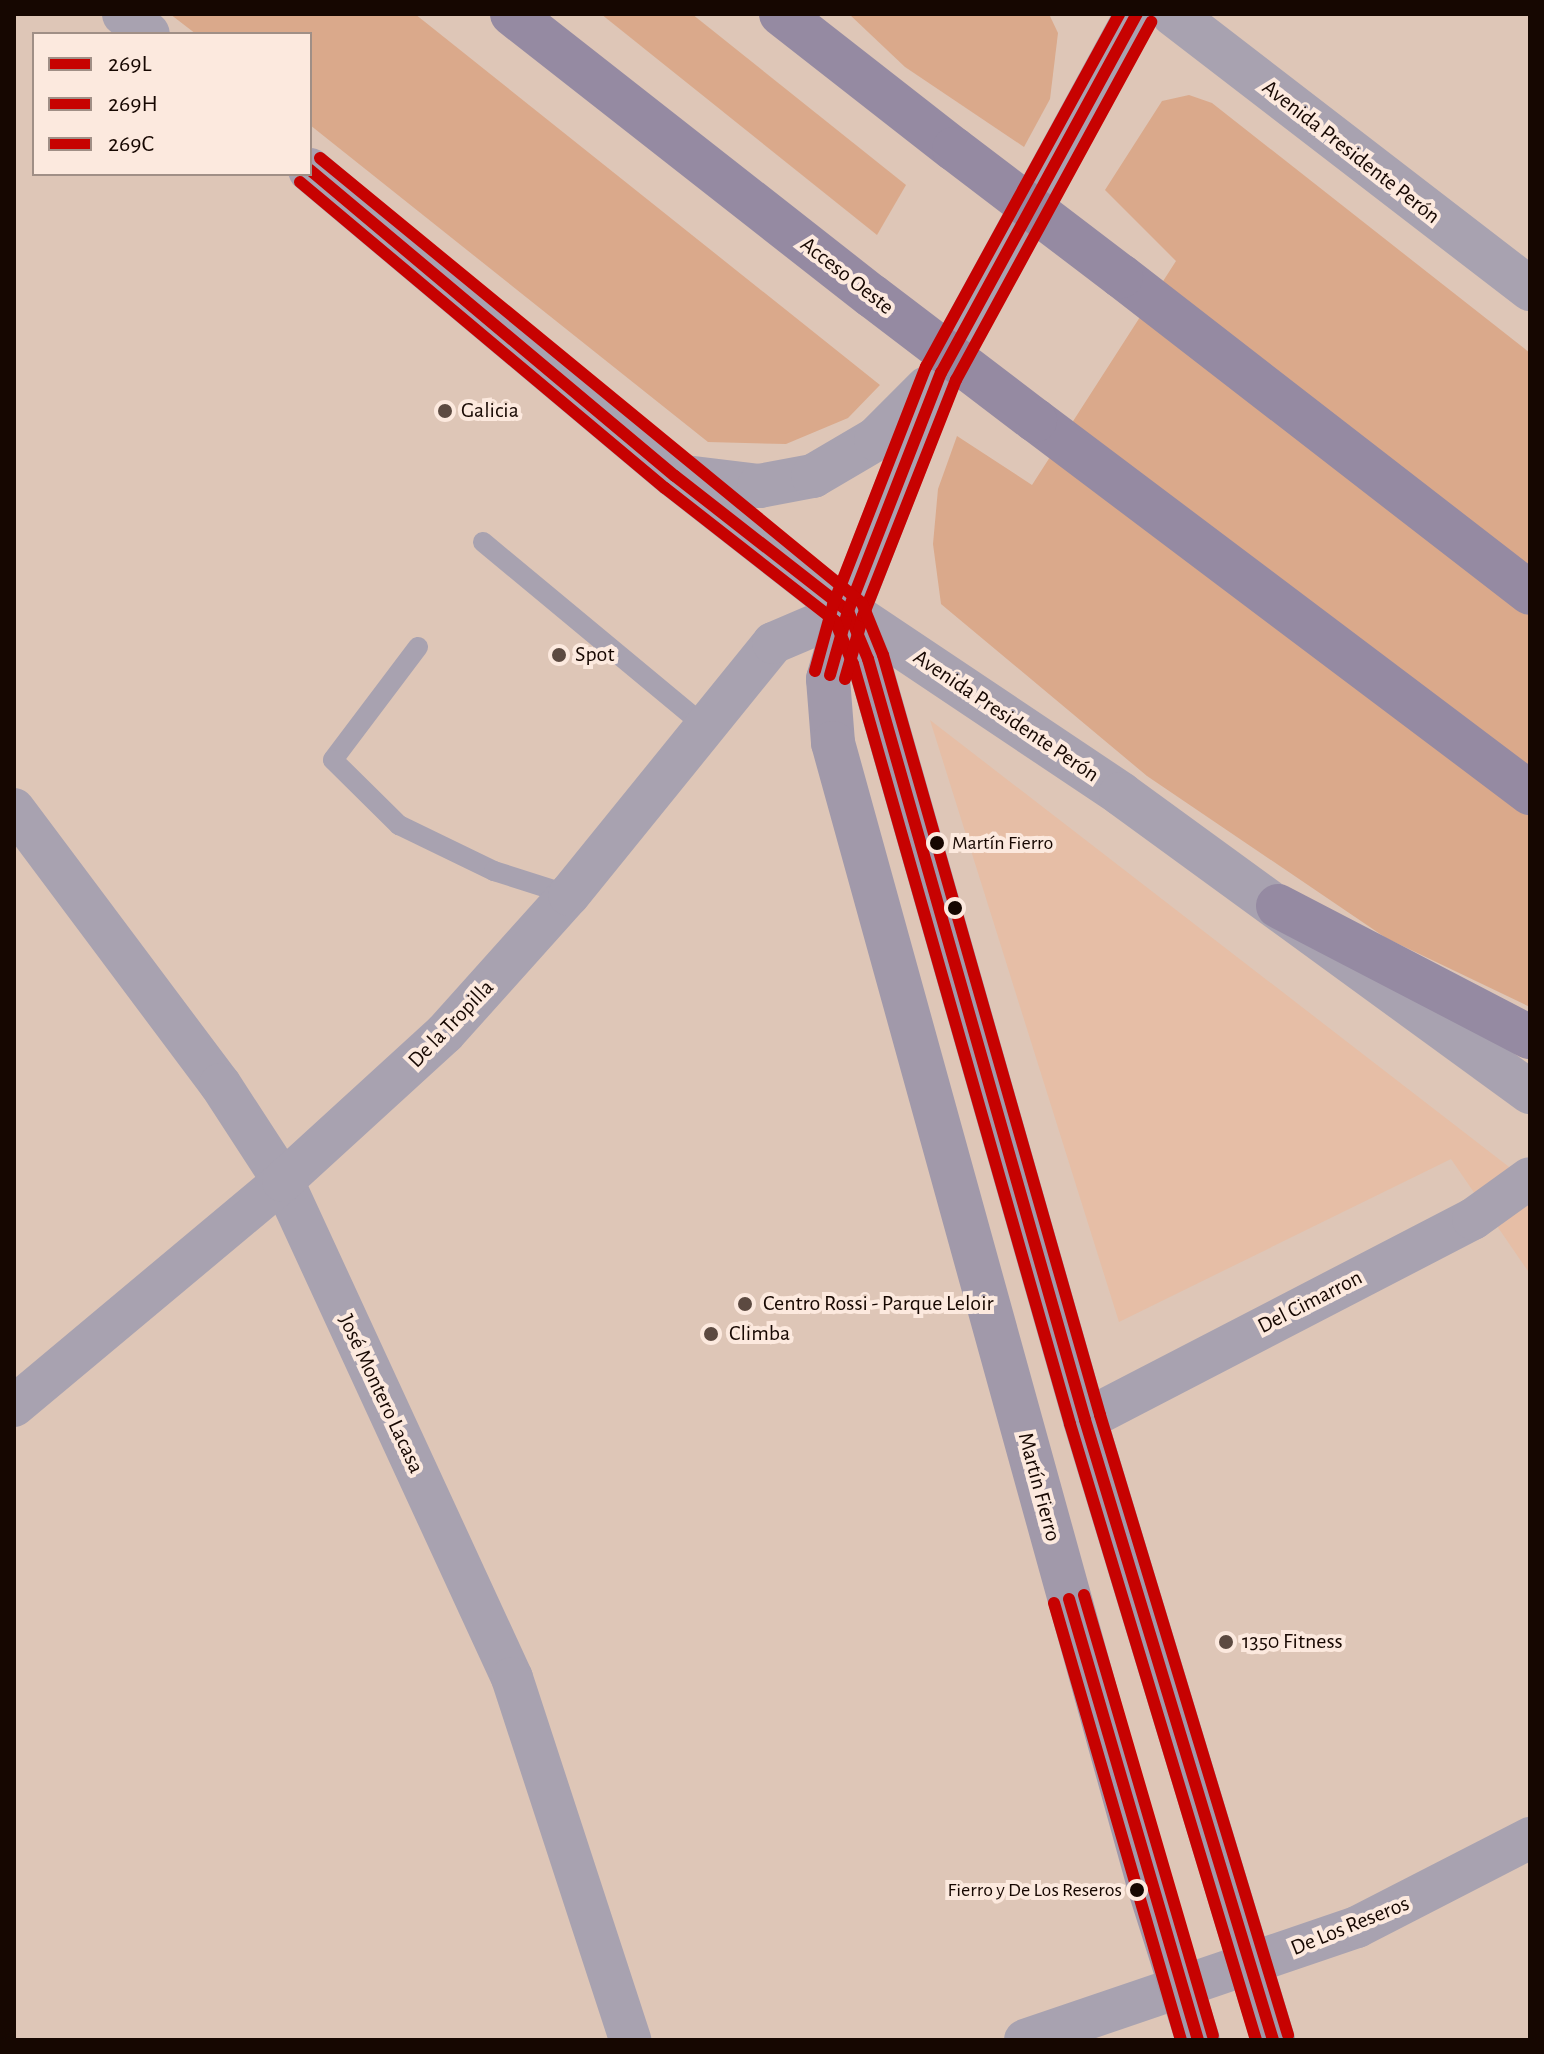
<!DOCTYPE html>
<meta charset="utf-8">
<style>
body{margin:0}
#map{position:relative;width:1544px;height:2054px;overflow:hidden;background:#dec6b7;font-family:"Alegreya Sans",sans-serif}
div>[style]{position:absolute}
.built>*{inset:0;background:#e6bea6}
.green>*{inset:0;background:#daa98b}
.service>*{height:20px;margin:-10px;padding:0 10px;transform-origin:10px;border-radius:10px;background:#a8a2b0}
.minor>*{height:42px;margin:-21px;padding:0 21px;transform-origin:21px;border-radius:21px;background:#a8a2b0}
.tertiary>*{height:44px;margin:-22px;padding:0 22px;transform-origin:22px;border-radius:22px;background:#a8a2b0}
.secondary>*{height:44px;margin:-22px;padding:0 22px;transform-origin:22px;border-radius:22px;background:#a199aa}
.motorway>*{height:44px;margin:-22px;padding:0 22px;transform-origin:22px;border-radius:22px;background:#958aa2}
.motorway-bridge>*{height:44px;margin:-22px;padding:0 22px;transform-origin:22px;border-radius:22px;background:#958aa2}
.bus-1>*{height:12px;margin:-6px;padding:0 6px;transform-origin:6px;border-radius:6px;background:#c70201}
.bus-2>*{height:12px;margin:-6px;padding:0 6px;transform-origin:6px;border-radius:6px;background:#c70201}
.bus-3>*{height:12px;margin:-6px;padding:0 6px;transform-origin:6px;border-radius:6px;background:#c70201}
.dots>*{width:22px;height:22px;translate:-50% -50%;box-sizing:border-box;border:4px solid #fce9de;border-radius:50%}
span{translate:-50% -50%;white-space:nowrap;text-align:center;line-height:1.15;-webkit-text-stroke:8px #fce9de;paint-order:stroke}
.bus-label{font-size:20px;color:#160701}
.left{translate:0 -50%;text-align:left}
.right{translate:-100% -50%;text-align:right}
.street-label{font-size:22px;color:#160701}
.poi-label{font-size:22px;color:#160701}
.frame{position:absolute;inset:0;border:16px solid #160701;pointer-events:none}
.legend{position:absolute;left:32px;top:32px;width:280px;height:144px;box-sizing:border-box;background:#fce9de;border:2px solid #a08f86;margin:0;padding:10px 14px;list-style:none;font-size:24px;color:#160701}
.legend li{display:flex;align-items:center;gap:16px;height:40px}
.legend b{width:40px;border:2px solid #a08f86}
</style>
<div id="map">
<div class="built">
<div style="clip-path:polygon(930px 720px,1530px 1183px,1530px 1274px,1451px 1159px,1119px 1322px)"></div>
</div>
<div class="green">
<div style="clip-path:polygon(170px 14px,415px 14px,880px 385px,848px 418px,786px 444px,708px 442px,310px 125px,310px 34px,196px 34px)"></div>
<div style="clip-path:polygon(601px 14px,692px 14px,906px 185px,877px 235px)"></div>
<div style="clip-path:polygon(849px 14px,1049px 14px,1058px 33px,1050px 99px,1024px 147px,905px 67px)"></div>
<div style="clip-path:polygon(1189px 95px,1212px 103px,1530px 353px,1530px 1007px,1386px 938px,1147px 776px,941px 604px,933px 544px,938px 489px,957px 436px,1032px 485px,1176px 261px,1105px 190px,1162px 101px)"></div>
</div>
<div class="service">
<div style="left:483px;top:542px;width:288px;rotate:39.7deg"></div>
<div style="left:418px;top:647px;width:141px;rotate:127deg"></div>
<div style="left:333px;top:760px;width:93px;rotate:44.6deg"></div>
<div style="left:399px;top:825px;width:106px;rotate:25.8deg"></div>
<div style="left:494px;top:871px;width:79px;rotate:17.7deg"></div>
</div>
<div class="minor">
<div style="left:14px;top:809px;width:344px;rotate:53.2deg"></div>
<div style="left:220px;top:1084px;width:116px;rotate:57deg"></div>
<div style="left:283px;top:1181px;width:547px;rotate:65.26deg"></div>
<div style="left:512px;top:1678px;width:381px;rotate:71.9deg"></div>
<div style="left:14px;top:1406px;width:351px;rotate:-39.9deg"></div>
<div style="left:283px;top:1181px;width:219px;rotate:-42.4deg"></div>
<div style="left:445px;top:1033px;width:186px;rotate:-48.1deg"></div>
<div style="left:569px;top:895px;width:324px;rotate:-51deg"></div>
<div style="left:773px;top:643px;width:82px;rotate:-23.1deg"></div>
<div style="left:1085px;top:1420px;width:437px;rotate:-27.4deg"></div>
<div style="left:1473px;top:1219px;width:70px;rotate:-35.7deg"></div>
<div style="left:1025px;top:2040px;width:351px;rotate:-18.8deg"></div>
<div style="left:1357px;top:1927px;width:195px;rotate:-27.2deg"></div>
</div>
<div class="tertiary">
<div style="left:124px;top:14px;width:31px;rotate:40deg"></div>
<div style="left:1173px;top:14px;width:451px;rotate:37.6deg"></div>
<div style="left:310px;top:170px;width:476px;rotate:40deg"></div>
<div style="left:675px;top:476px;width:219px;rotate:38deg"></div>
<div style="left:848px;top:611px;width:329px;rotate:33.8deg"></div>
<div style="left:1121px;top:794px;width:506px;rotate:36.08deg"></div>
<div style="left:677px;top:476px;width:83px;rotate:7deg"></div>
<div style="left:759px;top:486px;width:55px;rotate:-10.5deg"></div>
<div style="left:813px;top:476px;width:73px;rotate:-30.4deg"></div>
<div style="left:876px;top:439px;width:72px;rotate:-45deg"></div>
<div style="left:848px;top:611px;width:256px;rotate:-68.7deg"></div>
<div style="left:941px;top:373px;width:409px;rotate:-61.4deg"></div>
</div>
<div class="secondary">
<div style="left:848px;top:611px;width:52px;rotate:67.4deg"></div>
<div style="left:868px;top:659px;width:791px;rotate:74.08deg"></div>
<div style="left:1085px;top:1420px;width:648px;rotate:73.13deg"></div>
<div style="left:848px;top:611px;width:71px;rotate:106.4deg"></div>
<div style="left:828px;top:679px;width:64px;rotate:85.5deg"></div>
<div style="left:833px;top:743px;width:1189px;rotate:74.54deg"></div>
<div style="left:1150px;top:1889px;width:158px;rotate:72.4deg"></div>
</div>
<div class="motorway">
<div style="left:512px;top:14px;width:457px;rotate:38.1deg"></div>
<div style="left:781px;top:14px;width:219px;rotate:38deg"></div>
<div style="left:1121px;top:276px;width:517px;rotate:37.78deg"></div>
<div style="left:1035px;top:420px;width:620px;rotate:37deg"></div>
<div style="left:1278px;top:906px;width:284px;rotate:27.5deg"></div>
</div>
<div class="motorway-bridge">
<div style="left:954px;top:149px;width:210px;rotate:37.3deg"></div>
<div style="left:872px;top:296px;width:205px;rotate:37.3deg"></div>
</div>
<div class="bus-1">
<div style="left:310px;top:170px;width:476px;rotate:40deg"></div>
<div style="left:675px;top:476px;width:219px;rotate:38deg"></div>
<div style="left:848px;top:611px;width:52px;rotate:67.4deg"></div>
<div style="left:868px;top:659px;width:791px;rotate:74.08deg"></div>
<div style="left:1085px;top:1420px;width:648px;rotate:73.13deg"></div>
<div style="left:830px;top:675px;width:66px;rotate:-74.3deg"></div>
<div style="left:848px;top:611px;width:256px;rotate:-68.7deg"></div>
<div style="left:941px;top:373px;width:409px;rotate:-61.4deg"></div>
<div style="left:1069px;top:1599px;width:459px;rotate:73.7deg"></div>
</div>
<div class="bus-2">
<div style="left:300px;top:182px;width:476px;rotate:40deg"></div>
<div style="left:665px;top:488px;width:216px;rotate:38deg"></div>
<div style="left:835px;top:621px;width:47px;rotate:67.3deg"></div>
<div style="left:853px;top:664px;width:790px;rotate:74.06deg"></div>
<div style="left:1070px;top:1424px;width:643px;rotate:73.2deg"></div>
<div style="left:845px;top:679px;width:66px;rotate:-74.1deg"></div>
<div style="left:863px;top:616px;width:254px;rotate:-68.5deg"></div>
<div style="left:956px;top:380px;width:408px;rotate:-61.4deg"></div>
<div style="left:1054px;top:1603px;width:455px;rotate:73.8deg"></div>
</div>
<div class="bus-3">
<div style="left:320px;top:158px;width:701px;rotate:39.39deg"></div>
<div style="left:862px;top:603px;width:56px;rotate:68deg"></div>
<div style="left:883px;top:655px;width:790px;rotate:74.06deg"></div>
<div style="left:1100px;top:1415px;width:648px;rotate:73.13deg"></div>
<div style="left:815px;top:671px;width:68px;rotate:-74.7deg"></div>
<div style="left:833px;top:605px;width:256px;rotate:-68.7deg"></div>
<div style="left:926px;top:367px;width:402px;rotate:-61.3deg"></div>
<div style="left:1084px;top:1595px;width:459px;rotate:73.7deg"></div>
</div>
<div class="dots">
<div style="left:445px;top:411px;background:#5c4a41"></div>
<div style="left:559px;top:655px;background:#5c4a41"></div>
<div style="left:937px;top:843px;background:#160701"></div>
<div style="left:955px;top:908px;background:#160701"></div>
<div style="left:745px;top:1304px;background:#5c4a41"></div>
<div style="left:711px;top:1334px;background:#5c4a41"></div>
<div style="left:1226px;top:1642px;background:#5c4a41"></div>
<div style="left:1137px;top:1890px;background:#160701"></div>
</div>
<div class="bus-label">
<span class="left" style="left:952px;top:843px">Martín Fierro</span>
<span class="right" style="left:1122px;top:1890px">Fierro y De Los Reseros</span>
</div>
<div class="street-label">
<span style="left:1351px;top:152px;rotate:38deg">Avenida Presidente Perón</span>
<span style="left:847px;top:276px;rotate:38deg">Acceso Oeste</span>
<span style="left:1006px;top:716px;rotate:34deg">Avenida Presidente Perón</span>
<span style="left:451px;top:1024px;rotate:-46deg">De la Tropilla</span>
<span style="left:1310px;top:1302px;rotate:-27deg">Del Cimarron</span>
<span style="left:381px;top:1394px;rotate:65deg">José Montero Lacasa</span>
<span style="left:1039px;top:1487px;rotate:75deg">Martín Fierro</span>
<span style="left:1350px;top:1926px;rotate:-22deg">De Los Reseros</span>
</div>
<div class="poi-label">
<span class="left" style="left:461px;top:411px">Galicia</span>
<span class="left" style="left:575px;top:655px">Spot</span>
<span class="left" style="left:763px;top:1304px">Centro Rossi - Parque Leloir</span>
<span class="left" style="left:729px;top:1334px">Climba</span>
<span class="left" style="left:1242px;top:1642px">1350 Fitness</span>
</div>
<div class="frame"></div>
<ul class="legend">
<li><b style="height:10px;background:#c70201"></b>269L</li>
<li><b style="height:10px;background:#c70201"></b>269H</li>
<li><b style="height:10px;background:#c70201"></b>269C</li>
</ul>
</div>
